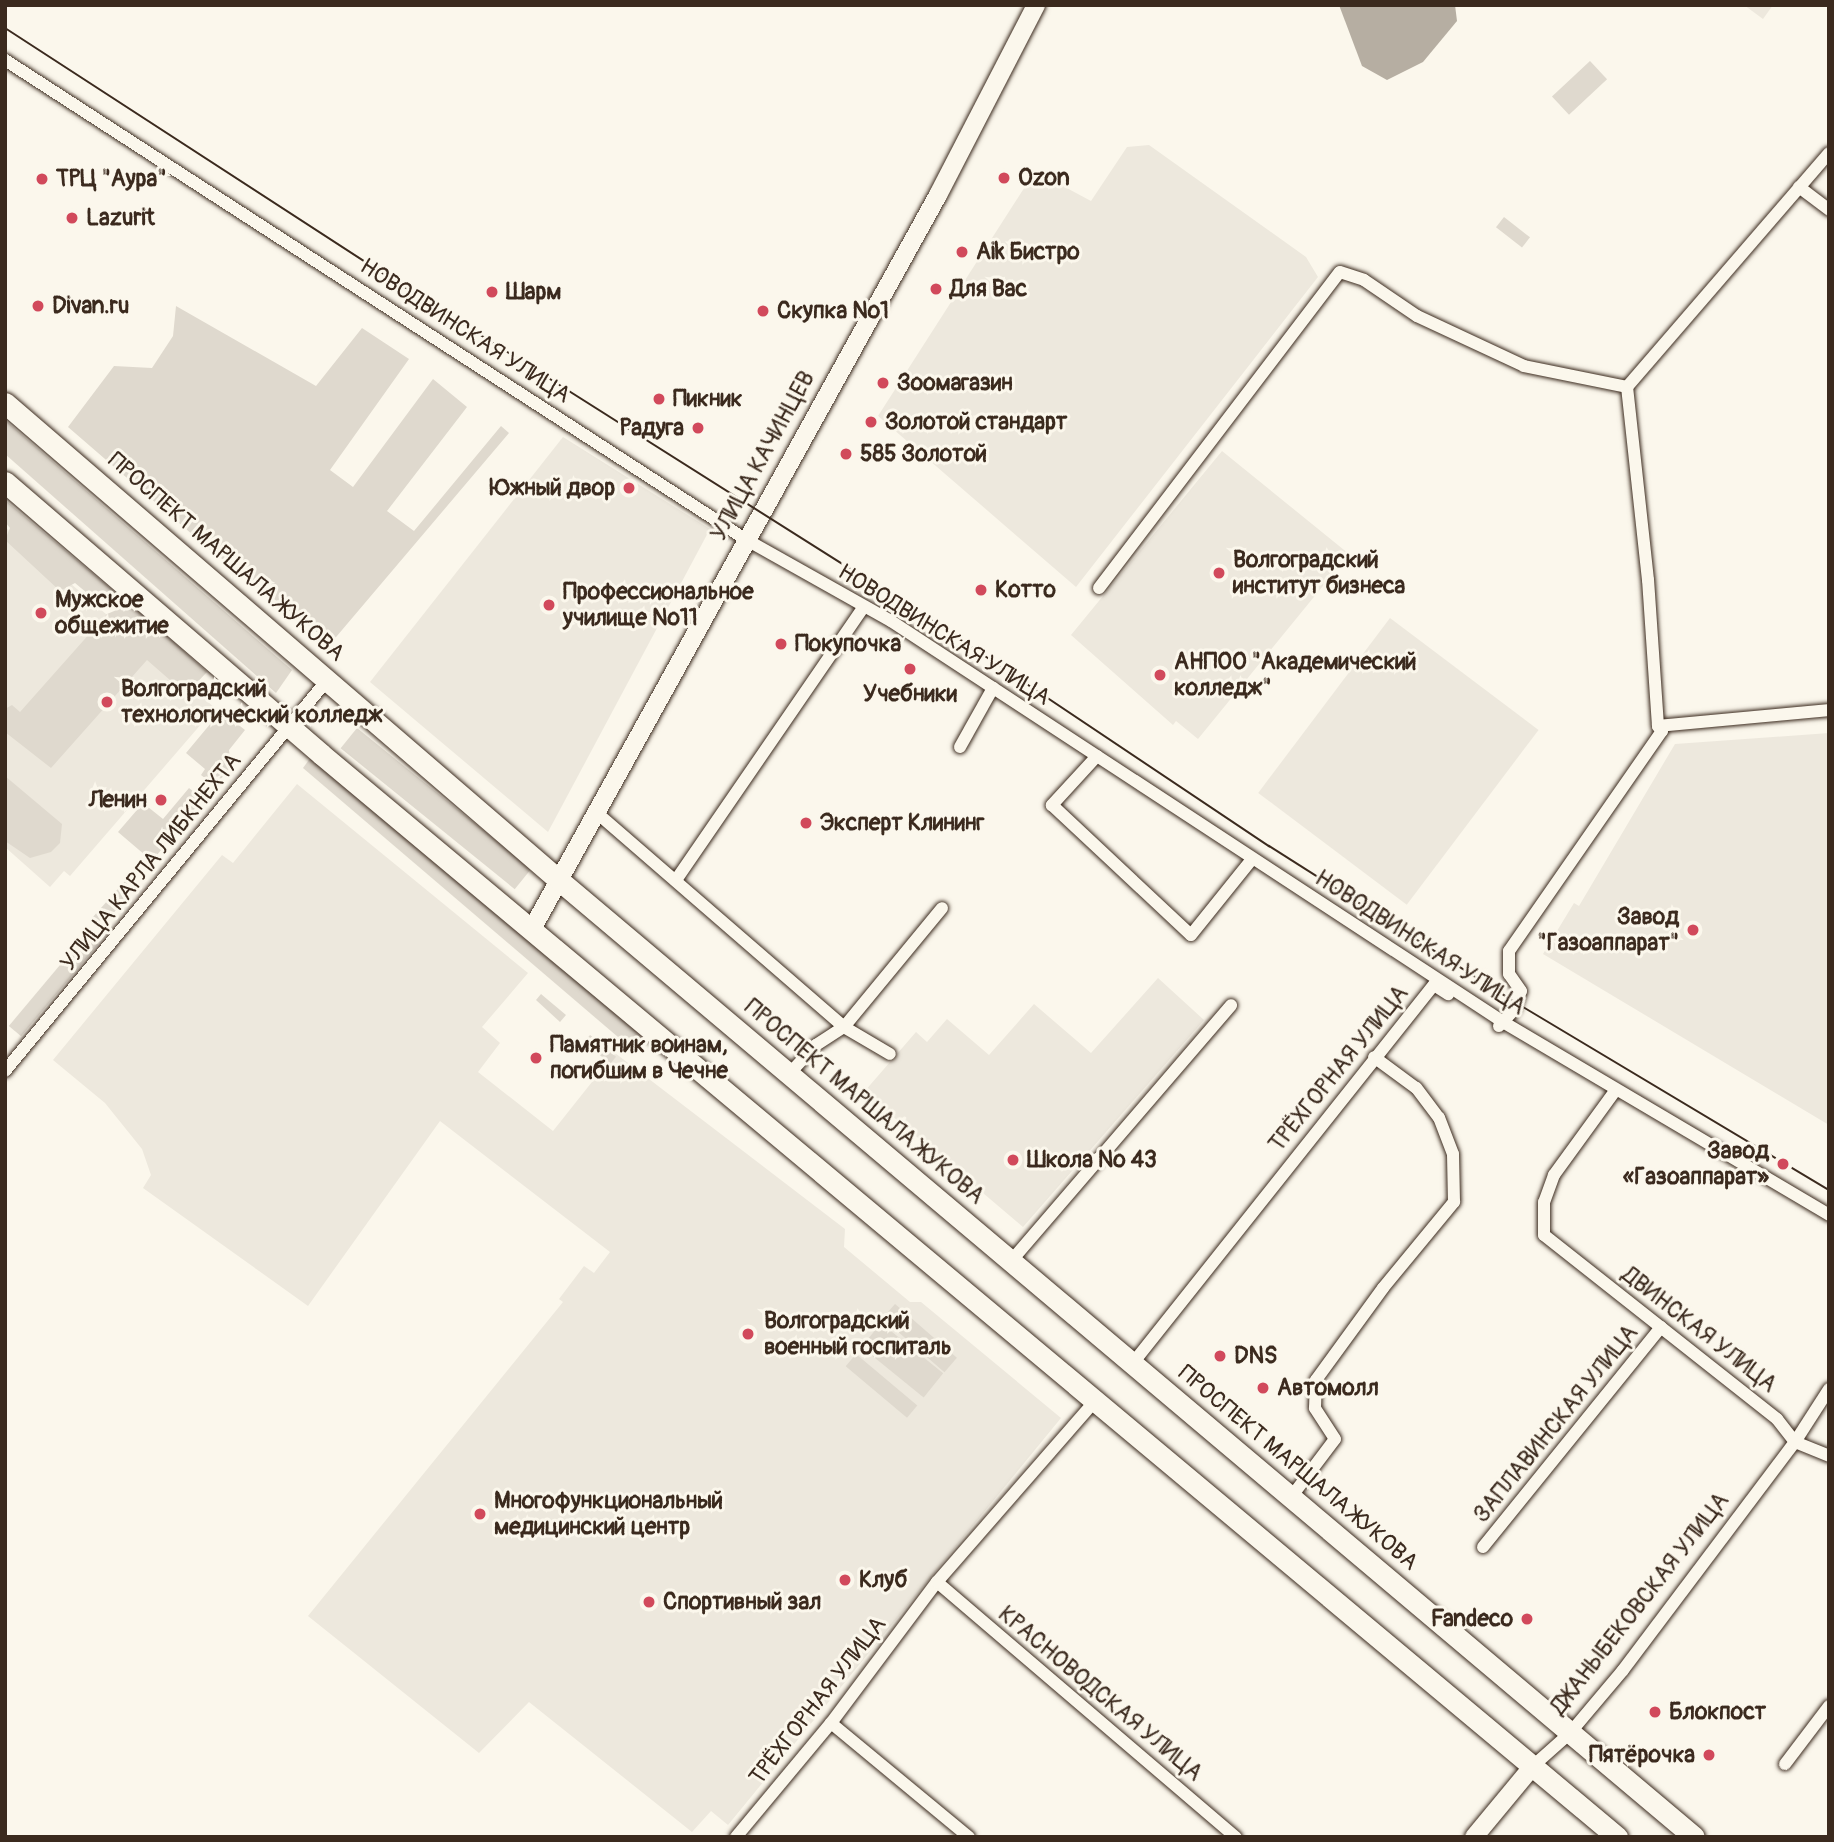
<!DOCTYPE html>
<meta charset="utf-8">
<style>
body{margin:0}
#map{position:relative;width:1834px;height:1842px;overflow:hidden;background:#fbf7ec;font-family:Pangolin,sans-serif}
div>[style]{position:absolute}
.built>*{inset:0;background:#ede8dd;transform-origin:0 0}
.green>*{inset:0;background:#dfd9ce;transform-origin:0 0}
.water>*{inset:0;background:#b6aea2}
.roads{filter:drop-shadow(0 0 2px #3b2a1e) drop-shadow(0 0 2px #3b2a1e)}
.minor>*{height:12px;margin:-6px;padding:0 6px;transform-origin:6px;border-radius:6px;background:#fbf7ec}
.secondary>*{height:18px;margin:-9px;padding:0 9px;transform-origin:9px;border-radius:9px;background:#fbf7ec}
.trunk>*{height:21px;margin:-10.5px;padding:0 10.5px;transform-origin:10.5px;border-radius:10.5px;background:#fbf7ec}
.tram>*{height:2px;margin:-1px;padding:0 1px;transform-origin:1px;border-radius:1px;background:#3b2a1e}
.dots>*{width:19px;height:19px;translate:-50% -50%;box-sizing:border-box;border:4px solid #fbf7ec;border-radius:50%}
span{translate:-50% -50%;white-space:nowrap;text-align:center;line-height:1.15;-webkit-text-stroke:6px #fbf7ec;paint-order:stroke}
.poi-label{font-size:23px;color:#3b2a1e;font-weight:700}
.left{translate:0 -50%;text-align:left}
.right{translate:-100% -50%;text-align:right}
.street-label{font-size:23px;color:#3b2a1e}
.frame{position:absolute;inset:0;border:7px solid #3b2a1e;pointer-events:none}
</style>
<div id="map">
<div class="built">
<div style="clip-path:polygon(1744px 5px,1773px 5px,1763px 19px)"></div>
<div style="clip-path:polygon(1149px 145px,1306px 257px,1318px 277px,1076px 587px,878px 416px,1035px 171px,1091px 201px,1127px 147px)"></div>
<div style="clip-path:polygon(563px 437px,710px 529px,548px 832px,370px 682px)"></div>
<div style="clip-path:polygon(1222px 451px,1349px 554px,1198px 739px,1176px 721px,1173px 725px,1071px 635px)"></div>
<div style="clip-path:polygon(5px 527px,215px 708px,70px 876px,64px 871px,50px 887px,5px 847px)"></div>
<div style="left:1390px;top:618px;width:186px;height:219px;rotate:37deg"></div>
<div style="clip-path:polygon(1829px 733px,1829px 1125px,1543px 954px,1574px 903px,1579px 906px,1675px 744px)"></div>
<div style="clip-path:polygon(297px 784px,528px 973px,482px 1027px,500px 1043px,478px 1072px,553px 1131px,615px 1053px,845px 1229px,844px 1247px,910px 1302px,921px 1302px,1061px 1418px,728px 1825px,711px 1811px,692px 1832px,529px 1702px,479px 1753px,308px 1616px,563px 1302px,559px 1299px,584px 1266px,594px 1273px,610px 1252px,440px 1121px,308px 1306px,143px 1188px,151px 1175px,142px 1149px,105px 1103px,53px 1060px,222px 855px,233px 863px)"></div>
<div style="clip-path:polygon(1158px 978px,1204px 1020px,1023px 1227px,864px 1092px,916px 1032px,927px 1042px,947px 1019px,989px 1055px,1034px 1004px,1091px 1053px)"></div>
</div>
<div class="green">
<div style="left:1590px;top:61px;width:25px;height:52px;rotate:47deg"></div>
<div style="left:1504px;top:217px;width:33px;height:13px;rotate:38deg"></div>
<div style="clip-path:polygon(176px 306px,316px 386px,362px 328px,409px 359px,330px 470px,353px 487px,433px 379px,467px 407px,387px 511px,414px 531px,501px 426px,509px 433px,331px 643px,208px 548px,68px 427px,114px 366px,152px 368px,173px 336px)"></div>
<div style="clip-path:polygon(5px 420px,292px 670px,276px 693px,5px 454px)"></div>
<div style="clip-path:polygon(5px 500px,116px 593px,99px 603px,75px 583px,60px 591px,5px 540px,10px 528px,5px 522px)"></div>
<div style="clip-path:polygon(131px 604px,207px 672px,186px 694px,147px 660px,51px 768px,5px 732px,5px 709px,12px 705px,20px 712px,107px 614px)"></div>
<div style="clip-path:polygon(221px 711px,245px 730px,229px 750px,231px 767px,215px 786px,201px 775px,205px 769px,186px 753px)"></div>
<div style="left:357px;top:728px;width:224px;height:26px;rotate:39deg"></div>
<div style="clip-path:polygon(311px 757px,644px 1036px,632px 1049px,303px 768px)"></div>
<div style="clip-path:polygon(5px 776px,62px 824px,60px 843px,51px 852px,30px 858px,5px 841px)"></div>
<div style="clip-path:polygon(189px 788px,203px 799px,152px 861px,118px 832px,143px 803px,163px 819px)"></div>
<div style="clip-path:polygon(125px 881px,134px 889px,105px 923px,92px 918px)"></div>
<div style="left:86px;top:934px;width:16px;height:120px;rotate:40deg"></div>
<div style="clip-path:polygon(541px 994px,566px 1015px,560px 1022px,536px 1000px)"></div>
<div style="left:590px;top:1035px;width:34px;height:9px;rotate:40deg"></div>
<div style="left:895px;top:1304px;width:82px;height:19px;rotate:41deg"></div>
<div style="left:881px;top:1323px;width:80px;height:31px;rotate:39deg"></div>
<div style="left:856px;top:1354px;width:80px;height:16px;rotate:40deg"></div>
</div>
<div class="water">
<div style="clip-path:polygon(1339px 5px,1455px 5px,1457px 21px,1423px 62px,1387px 80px,1362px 66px)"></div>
</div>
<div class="roads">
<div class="minor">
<div style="left:5px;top:60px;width:881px;rotate:32.91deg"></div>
<div style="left:745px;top:539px;width:167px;rotate:29.3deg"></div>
<div style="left:891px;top:621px;width:732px;rotate:33.23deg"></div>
<div style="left:1503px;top:1022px;width:379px;rotate:30.6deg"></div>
<div style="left:1799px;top:187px;width:38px;rotate:37deg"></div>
<div style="left:1099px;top:588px;width:397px;rotate:-52.7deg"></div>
<div style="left:1340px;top:272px;width:25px;rotate:18deg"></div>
<div style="left:1364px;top:280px;width:64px;rotate:34.2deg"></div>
<div style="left:1417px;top:316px;width:118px;rotate:25deg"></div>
<div style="left:1524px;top:366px;width:105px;rotate:11.5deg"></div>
<div style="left:1658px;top:726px;width:146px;rotate:-93.9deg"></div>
<div style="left:1648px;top:580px;width:194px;rotate:-96.2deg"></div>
<div style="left:1627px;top:387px;width:309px;rotate:-49.2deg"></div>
<div style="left:960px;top:747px;width:68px;rotate:-60.8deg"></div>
<div style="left:1097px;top:756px;width:67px;rotate:132.6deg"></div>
<div style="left:1052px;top:805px;width:190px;rotate:43.1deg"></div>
<div style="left:1191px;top:935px;width:97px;rotate:-51.2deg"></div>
<div style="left:597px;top:813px;width:327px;rotate:40.9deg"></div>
<div style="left:844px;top:1027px;width:53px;rotate:30.4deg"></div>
<div style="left:676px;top:880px;width:332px;rotate:-55.5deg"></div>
<div style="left:1499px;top:1026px;width:22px;rotate:-47deg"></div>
<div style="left:1514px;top:1010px;width:20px;rotate:-70deg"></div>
<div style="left:1521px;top:991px;width:21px;rotate:-125deg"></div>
<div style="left:1509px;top:974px;width:23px;rotate:-90deg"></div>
<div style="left:1509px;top:951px;width:268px;rotate:-55.2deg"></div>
<div style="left:1662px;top:731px;width:6px;rotate:-129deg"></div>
<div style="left:1658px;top:726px;width:172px;rotate:-5.3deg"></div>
<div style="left:5px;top:1071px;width:508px;rotate:-50.51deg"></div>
<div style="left:789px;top:1074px;width:40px;rotate:-47deg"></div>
<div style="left:816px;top:1045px;width:33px;rotate:-33deg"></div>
<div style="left:844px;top:1027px;width:154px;rotate:-50.5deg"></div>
<div style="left:1615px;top:1091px;width:104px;rotate:126deg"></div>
<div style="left:1554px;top:1175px;width:29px;rotate:110deg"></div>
<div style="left:1544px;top:1202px;width:33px;rotate:90deg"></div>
<div style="left:1544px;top:1235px;width:297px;rotate:38.3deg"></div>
<div style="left:1777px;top:1419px;width:29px;rotate:52deg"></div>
<div style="left:1795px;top:1442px;width:37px;rotate:22deg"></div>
<div style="left:1012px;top:1260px;width:336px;rotate:-49.3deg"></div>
<div style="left:1133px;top:1363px;width:483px;rotate:-51.5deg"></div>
<div style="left:1434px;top:985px;width:17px;rotate:33deg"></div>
<div style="left:1292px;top:1496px;width:71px;rotate:-53deg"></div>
<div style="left:1335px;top:1439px;width:37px;rotate:-123deg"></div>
<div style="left:1315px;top:1408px;width:28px;rotate:-88deg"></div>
<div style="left:1316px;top:1380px;width:114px;rotate:-53.9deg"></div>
<div style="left:1383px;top:1288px;width:112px;rotate:-50.5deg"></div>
<div style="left:1454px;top:1202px;width:48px;rotate:-91.2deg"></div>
<div style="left:1453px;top:1154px;width:39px;rotate:-111deg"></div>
<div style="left:1439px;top:1118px;width:38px;rotate:-127deg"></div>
<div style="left:1416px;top:1088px;width:52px;rotate:-143.6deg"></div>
<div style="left:1483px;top:1547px;width:283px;rotate:-51deg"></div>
<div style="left:937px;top:1582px;width:393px;rotate:40.5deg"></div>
<div style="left:831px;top:1723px;width:179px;rotate:39.6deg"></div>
<div style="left:1785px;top:1764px;width:73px;rotate:-52.8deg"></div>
<div style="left:1533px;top:1766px;width:50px;rotate:-41.7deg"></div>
<div style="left:1570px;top:1733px;width:82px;rotate:-49.9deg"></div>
<div style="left:1623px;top:1670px;width:286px;rotate:-53deg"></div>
<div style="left:1795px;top:1442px;width:63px;rotate:-57.3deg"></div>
<div style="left:736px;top:1837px;width:148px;rotate:-50.2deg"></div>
<div style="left:831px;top:1723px;width:176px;rotate:-53.1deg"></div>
<div style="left:937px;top:1582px;width:242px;rotate:-48.9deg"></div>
</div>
<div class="secondary">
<div style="left:532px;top:929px;width:839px;rotate:-61.05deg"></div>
<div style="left:938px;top:195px;width:214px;rotate:-62.7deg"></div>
<div style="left:1474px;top:1837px;width:92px;rotate:-50.3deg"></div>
</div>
<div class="trunk">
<div style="left:5px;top:403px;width:732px;rotate:40.74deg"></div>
<div style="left:560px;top:881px;width:1483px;rotate:40.13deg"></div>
<div style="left:5px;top:482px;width:417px;rotate:40.7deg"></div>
<div style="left:321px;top:754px;width:1689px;rotate:39.88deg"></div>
</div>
</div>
<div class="tram">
<div style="left:5px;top:28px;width:452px;rotate:33deg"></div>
<div style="left:384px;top:274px;width:647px;rotate:32.32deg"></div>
<div style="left:931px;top:620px;width:407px;rotate:33.8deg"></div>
<div style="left:1269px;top:846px;width:295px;rotate:32.4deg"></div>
<div style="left:1518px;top:1004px;width:362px;rotate:30.9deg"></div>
</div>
<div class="dots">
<div style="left:1004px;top:178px;background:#d1495b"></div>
<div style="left:42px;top:179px;background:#d1495b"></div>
<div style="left:72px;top:218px;background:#d1495b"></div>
<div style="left:962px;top:252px;background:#d1495b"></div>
<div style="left:936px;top:289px;background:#d1495b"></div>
<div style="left:492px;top:292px;background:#d1495b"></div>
<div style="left:38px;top:306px;background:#d1495b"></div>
<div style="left:763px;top:311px;background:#d1495b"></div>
<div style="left:883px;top:383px;background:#d1495b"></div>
<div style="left:659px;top:399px;background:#d1495b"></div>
<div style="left:871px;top:422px;background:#d1495b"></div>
<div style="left:698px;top:428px;background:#d1495b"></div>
<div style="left:846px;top:454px;background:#d1495b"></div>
<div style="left:629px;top:488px;background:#d1495b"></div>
<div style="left:1219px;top:573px;background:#d1495b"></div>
<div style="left:981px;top:590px;background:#d1495b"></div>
<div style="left:549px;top:605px;background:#d1495b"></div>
<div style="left:41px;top:613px;background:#d1495b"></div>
<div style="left:781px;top:644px;background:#d1495b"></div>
<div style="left:910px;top:669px;background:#d1495b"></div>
<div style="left:1160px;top:675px;background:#d1495b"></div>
<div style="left:107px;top:702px;background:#d1495b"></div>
<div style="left:161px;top:800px;background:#d1495b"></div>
<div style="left:806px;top:823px;background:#d1495b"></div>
<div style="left:1693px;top:930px;background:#d1495b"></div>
<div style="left:536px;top:1058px;background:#d1495b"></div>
<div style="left:1013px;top:1160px;background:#d1495b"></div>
<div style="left:1783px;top:1164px;background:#d1495b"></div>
<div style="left:748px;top:1334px;background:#d1495b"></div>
<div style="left:1220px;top:1356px;background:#d1495b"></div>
<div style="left:1263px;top:1388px;background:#d1495b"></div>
<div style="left:480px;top:1514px;background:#d1495b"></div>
<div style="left:845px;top:1580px;background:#d1495b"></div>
<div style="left:649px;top:1602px;background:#d1495b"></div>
<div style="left:1527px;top:1619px;background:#d1495b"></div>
<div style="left:1655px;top:1712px;background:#d1495b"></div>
<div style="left:1709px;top:1755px;background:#d1495b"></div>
</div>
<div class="poi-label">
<span class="left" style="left:1018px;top:178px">Ozon</span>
<span class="left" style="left:56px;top:179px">ТРЦ "Аура"</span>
<span class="left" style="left:86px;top:218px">Lazurit</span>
<span class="left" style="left:976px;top:252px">Aik Бистро</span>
<span class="left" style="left:950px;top:289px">Для Вас</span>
<span class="left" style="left:506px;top:292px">Шарм</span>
<span class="left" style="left:52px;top:306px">Divan.ru</span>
<span class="left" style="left:777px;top:311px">Скупка №1</span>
<span class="left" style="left:897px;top:383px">Зоомагазин</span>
<span class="left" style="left:673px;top:399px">Пикник</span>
<span class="left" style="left:885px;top:422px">Золотой стандарт</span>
<span class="right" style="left:684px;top:428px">Радуга</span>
<span class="left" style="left:860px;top:454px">585 Золотой</span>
<span class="right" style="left:615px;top:488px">Южный двор</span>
<span class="left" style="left:1233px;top:573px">Волгоградский<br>институт бизнеса</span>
<span class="left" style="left:995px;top:590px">Котто</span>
<span class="left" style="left:563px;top:605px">Профессиональное<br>училище №11</span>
<span class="left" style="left:55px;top:613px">Мужское<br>общежитие</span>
<span class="left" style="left:795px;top:644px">Покупочка</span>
<span class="left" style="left:1174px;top:675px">АНПОО "Академический<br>колледж"</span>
<span class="left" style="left:121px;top:702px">Волгоградский<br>технологический колледж</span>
<span style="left:910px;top:694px">Учебники</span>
<span class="right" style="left:147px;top:800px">Ленин</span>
<span class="left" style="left:820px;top:823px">Эксперт Клининг</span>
<span class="right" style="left:1679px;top:930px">Завод<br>"Газоаппарат"</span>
<span class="left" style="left:550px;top:1058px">Памятник воинам,<br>погибшим в Чечне</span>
<span class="right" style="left:1769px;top:1164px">Завод<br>«Газоаппарат»</span>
<span class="left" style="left:1027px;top:1160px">Школа № 43</span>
<span class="left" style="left:764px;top:1334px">Волгоградский<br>военный госпиталь</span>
<span class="left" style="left:1234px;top:1356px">DNS</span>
<span class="left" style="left:1277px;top:1388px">Автомолл</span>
<span class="left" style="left:494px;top:1514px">Многофункциональный<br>медицинский центр</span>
<span class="left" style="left:859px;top:1580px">Клуб</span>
<span class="left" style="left:663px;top:1602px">Спортивный зал</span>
<span class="right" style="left:1513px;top:1619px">Fandeco</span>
<span class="left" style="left:1669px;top:1712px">Блокпост</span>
<span class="right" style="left:1695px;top:1755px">Пятёрочка</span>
</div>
<div class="street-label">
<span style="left:465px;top:331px;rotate:33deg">НОВОДВИНСКАЯ УЛИЦА</span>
<span style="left:763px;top:456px;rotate:-61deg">УЛИЦА КАЧИНЦЕВ</span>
<span style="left:226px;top:557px;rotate:41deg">ПРОСПЕКТ МАРШАЛА ЖУКОВА</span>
<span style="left:944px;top:635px;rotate:32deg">НОВОДВИНСКАЯ УЛИЦА</span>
<span style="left:151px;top:862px;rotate:-51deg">УЛИЦА КАРЛА ЛИБКНЕХТА</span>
<span style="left:1420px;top:943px;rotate:33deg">НОВОДВИНСКАЯ УЛИЦА</span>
<span style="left:1339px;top:1069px;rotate:-51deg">ТРЁХГОРНАЯ УЛИЦА</span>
<span style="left:864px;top:1102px;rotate:40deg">ПРОСПЕКТ МАРШАЛА ЖУКОВА</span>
<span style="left:1699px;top:1330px;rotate:38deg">ДВИНСКАЯ УЛИЦА</span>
<span style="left:1556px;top:1424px;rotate:-51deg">ЗАПЛАВИНСКАЯ УЛИЦА</span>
<span style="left:1298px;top:1468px;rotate:40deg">ПРОСПЕКТ МАРШАЛА ЖУКОВА</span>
<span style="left:1640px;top:1604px;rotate:-52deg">ДЖАНЫБЕКОВСКАЯ УЛИЦА</span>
<span style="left:1100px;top:1694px;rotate:40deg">КРАСНОВОДСКАЯ УЛИЦА</span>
<span style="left:818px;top:1701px;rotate:-52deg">ТРЁХГОРНАЯ УЛИЦА</span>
</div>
<div class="frame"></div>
</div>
